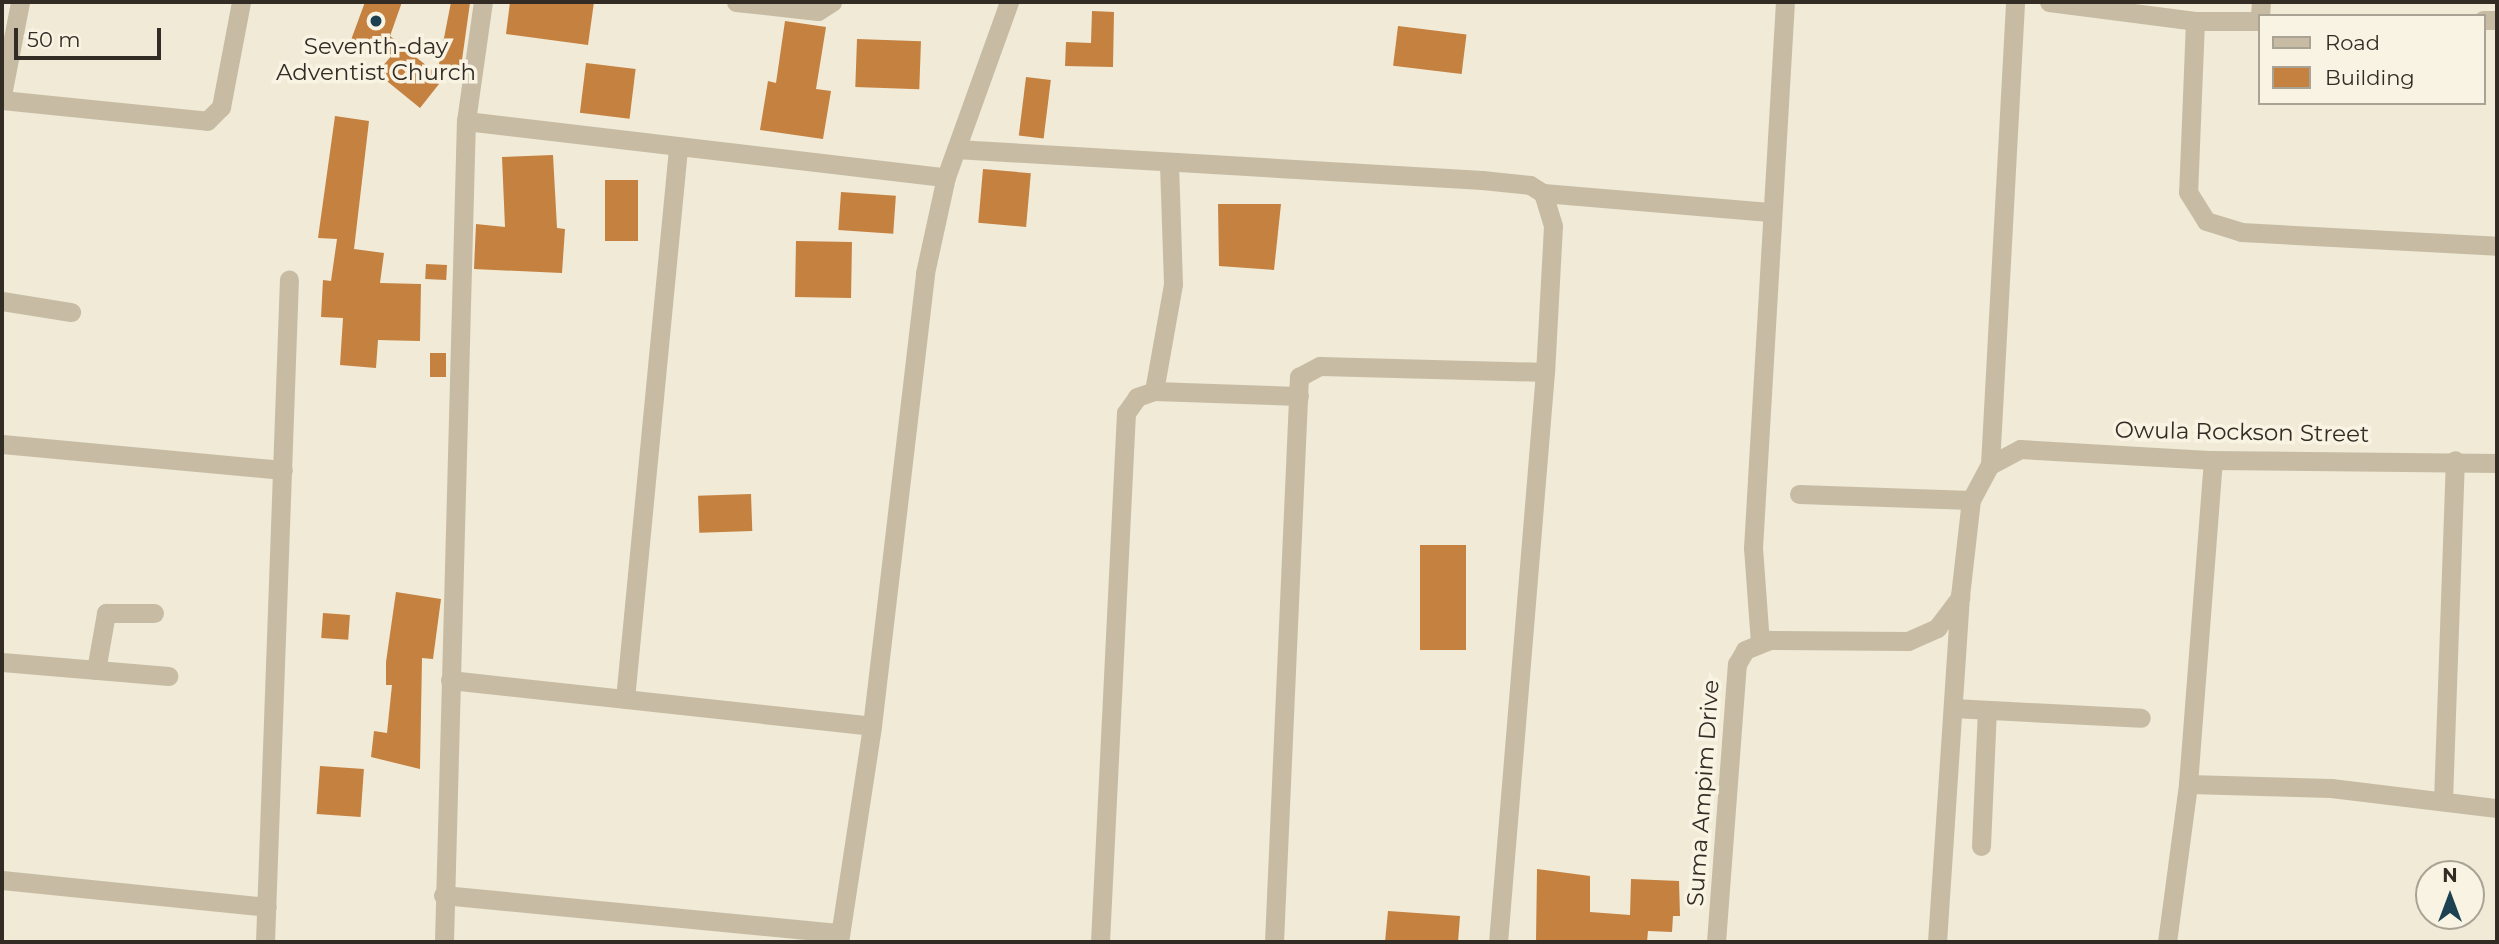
<!DOCTYPE html>
<style>
body{margin:0}
#map{position:relative;width:2499px;height:944px;overflow:hidden;background:#f0ead6;font-family:Montserrat,sans-serif}
div>[style]{position:absolute}
.building>*{inset:0;background:#c48140;transform-origin:0 0}
.minor>*{height:19px;margin:-9.5px;padding:0 9.5px;transform-origin:9.5px;border-radius:9.5px;background:#c7bca3}
.dots>*{width:19px;height:19px;translate:-50% -50%;box-sizing:border-box;border:4px solid #f8f3e2;border-radius:50%}
span{translate:-50% -50%;white-space:nowrap;text-align:center;line-height:1.15;-webkit-text-stroke:7px #f8f3e2;paint-order:stroke}
.poi-label{font-size:23px;color:#322c25}
.street-label{font-size:23px;color:#322c25}
.frame{position:absolute;inset:0;border:4px solid #322c25;pointer-events:none}
.legend{position:absolute;left:2258px;top:14px;width:228px;height:91px;box-sizing:border-box;background:#f8f3e2;border:2px solid #a9a396;margin:0;padding:9px 12px;list-style:none;font-size:21px;color:#322c25}
.legend li{display:flex;align-items:center;gap:14px;height:35px}
.legend b{width:35px;border:2px solid #a9a396}
.north{position:absolute;left:2415px;top:860px;width:70px;height:70px;box-sizing:border-box;background:#f8f3e2;border:2px solid #a9a396;border-radius:50%;rotate:0deg;font-size:19px;font-weight:700;line-height:28px;text-align:center;color:#322c25}
.north::after{content:'';display:block;margin:auto;width:24px;height:32px;background:#1b4152;clip-path:polygon(50% 0,100% 100%,50% 72%,0 100%)}
.scale{position:absolute;left:14px;top:28px;width:147px;height:32px;box-sizing:border-box;border:4px solid #322c25;border-top:0;padding-left:9px;font-size:21px;line-height:24px;white-space:nowrap;color:#322c25;-webkit-text-stroke:5px #f8f3e2;paint-order:stroke}
</style>
<div id="map">
<div class="building">
<div style="clip-path:polygon(365px 2px,402px 2px,390px 36px,443px 79px,420px 108px,377px 73px,392px 55px,351px 40px)"></div>
<div style="clip-path:polygon(451px 2px,470px 3px,460px 74px,438px 69px)"></div>
<div style="clip-path:polygon(510px 2px,594px 2px,588px 45px,506px 34px)"></div>
<div style="clip-path:polygon(1092px 11px,1114px 12px,1113px 67px,1065px 66px,1066px 42px,1091px 43px)"></div>
<div style="clip-path:polygon(785px 21px,826px 27px,816px 89px,831px 91px,823px 139px,760px 130px,768px 81px,776px 83px)"></div>
<div style="left:1398px;top:26px;width:69px;height:40px;rotate:7deg"></div>
<div style="left:857px;top:39px;width:64px;height:48px;rotate:2deg"></div>
<div style="left:586px;top:63px;width:50px;height:50px;rotate:7deg"></div>
<div style="left:1026px;top:77px;width:25px;height:59px;rotate:7deg"></div>
<div style="clip-path:polygon(335px 116px,369px 121px,354px 249px,384px 253px,380px 283px,421px 284px,420px 341px,378px 340px,376px 368px,340px 365px,343px 318px,321px 317px,323px 280px,331px 281px,337px 239px,318px 238px)"></div>
<div style="clip-path:polygon(553px 155px,557px 228px,565px 229px,562px 273px,474px 269px,476px 224px,505px 227px,502px 157px)"></div>
<div style="left:983px;top:169px;width:48px;height:54px;rotate:5deg"></div>
<div style="left:605px;top:180px;width:33px;height:61px"></div>
<div style="left:841px;top:192px;width:55px;height:38px;rotate:4deg"></div>
<div style="clip-path:polygon(1218px 204px,1281px 204px,1274px 270px,1219px 266px)"></div>
<div style="left:796px;top:241px;width:56px;height:56px;rotate:1deg"></div>
<div style="left:426px;top:264px;width:21px;height:15px;rotate:3deg"></div>
<div style="left:430px;top:353px;width:16px;height:24px"></div>
<div style="left:751px;top:494px;width:37px;height:53px;rotate:88deg"></div>
<div style="left:1420px;top:545px;width:46px;height:105px"></div>
<div style="clip-path:polygon(396px 592px,441px 599px,433px 659px,422px 658px,420px 769px,371px 757px,374px 731px,387px 733px,392px 685px,386px 685px,386px 662px)"></div>
<div style="left:323px;top:613px;width:27px;height:25px;rotate:4deg"></div>
<div style="left:320px;top:766px;width:44px;height:48px;rotate:4deg"></div>
<div style="clip-path:polygon(1537px 869px,1590px 876px,1590px 912px,1630px 915px,1631px 879px,1679px 881px,1680px 916px,1673px 916px,1672px 932px,1648px 931px,1647px 942px,1536px 942px)"></div>
<div style="clip-path:polygon(1388px 911px,1460px 916px,1458px 942px,1385px 942px)"></div>
</div>
<div class="minor">
<div style="left:736px;top:2px;width:82px;rotate:6.3deg"></div>
<div style="left:818px;top:11px;width:17px;rotate:-33deg"></div>
<div style="left:2049px;top:2px;width:147px;rotate:7.4deg"></div>
<div style="left:2195px;top:21px;width:64px"></div>
<div style="left:2260px;top:16px;width:14px;rotate:-86deg"></div>
<div style="left:2483px;top:20px;width:14px"></div>
<div style="left:2195px;top:21px;width:171px;rotate:92.3deg"></div>
<div style="left:2188px;top:192px;width:34px;rotate:58deg"></div>
<div style="left:2206px;top:221px;width:37px;rotate:17deg"></div>
<div style="left:2241px;top:232px;width:256px;rotate:3.1deg"></div>
<div style="left:2px;top:95px;width:95px;rotate:-79deg"></div>
<div style="left:2px;top:100px;width:206px;rotate:5.8deg"></div>
<div style="left:207px;top:121px;width:20px;rotate:-45deg"></div>
<div style="left:221px;top:107px;width:107px;rotate:-79.2deg"></div>
<div style="left:466px;top:121px;width:483px;rotate:6.7deg"></div>
<div style="left:956px;top:149px;width:527px;rotate:3.37deg"></div>
<div style="left:1482px;top:180px;width:48px;rotate:5.9deg"></div>
<div style="left:1530px;top:185px;width:15px;rotate:32deg"></div>
<div style="left:1543px;top:193px;width:34px;rotate:73deg"></div>
<div style="left:1553px;top:226px;width:146px;rotate:93.1deg"></div>
<div style="left:1545px;top:372px;width:572px;rotate:94.71deg"></div>
<div style="left:1543px;top:193px;width:227px;rotate:4.8deg"></div>
<div style="left:2px;top:301px;width:70px;rotate:9.1deg"></div>
<div style="left:1154px;top:391px;width:109px;rotate:-79.9deg"></div>
<div style="left:1173px;top:284px;width:122px;rotate:-91.9deg"></div>
<div style="left:2px;top:444px;width:282px;rotate:5.3deg"></div>
<div style="left:1990px;top:465px;width:34px;rotate:-28deg"></div>
<div style="left:2020px;top:449px;width:193px;rotate:3.3deg"></div>
<div style="left:2213px;top:460px;width:284px;rotate:0.6deg"></div>
<div style="left:1799px;top:494px;width:172px;rotate:2deg"></div>
<div style="left:1760px;top:643px;width:95px;rotate:-94.2deg"></div>
<div style="left:1753px;top:548px;width:547px;rotate:-86.65deg"></div>
<div style="left:2px;top:662px;width:167px;rotate:4.8deg"></div>
<div style="left:96px;top:670px;width:58px;rotate:-80deg"></div>
<div style="left:106px;top:613px;width:48px"></div>
<div style="left:450px;top:680px;width:424px;rotate:6.2deg"></div>
<div style="left:625px;top:699px;width:553px;rotate:-84.5deg"></div>
<div style="left:1953px;top:708px;width:188px;rotate:3deg"></div>
<div style="left:2188px;top:784px;width:143px;rotate:1.6deg"></div>
<div style="left:2331px;top:788px;width:167px;rotate:6.9deg"></div>
<div style="left:2443px;top:801px;width:341px;rotate:-88deg"></div>
<div style="left:1981px;top:846px;width:136px;rotate:-87.5deg"></div>
<div style="left:2px;top:880px;width:266px;rotate:5.8deg"></div>
<div style="left:443px;top:895px;width:399px;rotate:5.5deg"></div>
<div style="left:265px;top:942px;width:663px;rotate:-87.93deg"></div>
<div style="left:444px;top:942px;width:821px;rotate:-88.47deg"></div>
<div style="left:466px;top:121px;width:120px;rotate:-81.9deg"></div>
<div style="left:839px;top:942px;width:219px;rotate:-81.3deg"></div>
<div style="left:872px;top:726px;width:456px;rotate:-83.3deg"></div>
<div style="left:925px;top:273px;width:98px;rotate:-77.7deg"></div>
<div style="left:946px;top:177px;width:186px;rotate:-70.2deg"></div>
<div style="left:1100px;top:942px;width:530px;rotate:-87.19deg"></div>
<div style="left:1126px;top:413px;width:19px;rotate:-55deg"></div>
<div style="left:1137px;top:397px;width:18px;rotate:-19deg"></div>
<div style="left:1154px;top:391px;width:145px;rotate:2deg"></div>
<div style="left:1274px;top:942px;width:566px;rotate:-87.47deg"></div>
<div style="left:1299px;top:377px;width:24px;rotate:-28deg"></div>
<div style="left:1320px;top:366px;width:225px;rotate:1.5deg"></div>
<div style="left:1716px;top:942px;width:279px;rotate:-85.7deg"></div>
<div style="left:1737px;top:664px;width:16px;rotate:-60deg"></div>
<div style="left:1745px;top:650px;width:27px;rotate:-22deg"></div>
<div style="left:1770px;top:640px;width:138px;rotate:0.4deg"></div>
<div style="left:1908px;top:641px;width:32px;rotate:-24deg"></div>
<div style="left:1937px;top:628px;width:39px;rotate:-53deg"></div>
<div style="left:1937px;top:942px;width:347px;rotate:-86.2deg"></div>
<div style="left:1960px;top:596px;width:97px;rotate:-83.5deg"></div>
<div style="left:1971px;top:500px;width:40px;rotate:-62deg"></div>
<div style="left:1990px;top:465px;width:464px;rotate:-86.9deg"></div>
<div style="left:2167px;top:942px;width:159px;rotate:-82.4deg"></div>
<div style="left:2188px;top:784px;width:325px;rotate:-85.6deg"></div>
</div>
<div class="dots">
<div style="left:376px;top:21px;background:#1b4152"></div>
</div>
<div class="poi-label">
<span style="left:376px;top:59px">Seventh-day<br>Adventist Church</span>
</div>
<div class="street-label">
<span style="left:2242px;top:432px;rotate:1deg">Owula Rockson Street</span>
<span style="left:1703px;top:793px;rotate:-86deg">Suma Ampim Drive</span>
</div>
<div class="frame"></div>
<ul class="legend">
<li><b style="height:9px;background:#c7bca3"></b>Road</li>
<li><b style="height:19px;background:#c48140"></b>Building</li>
</ul>
<div class="north">N</div>
<div class="scale">50 m</div>
</div>
